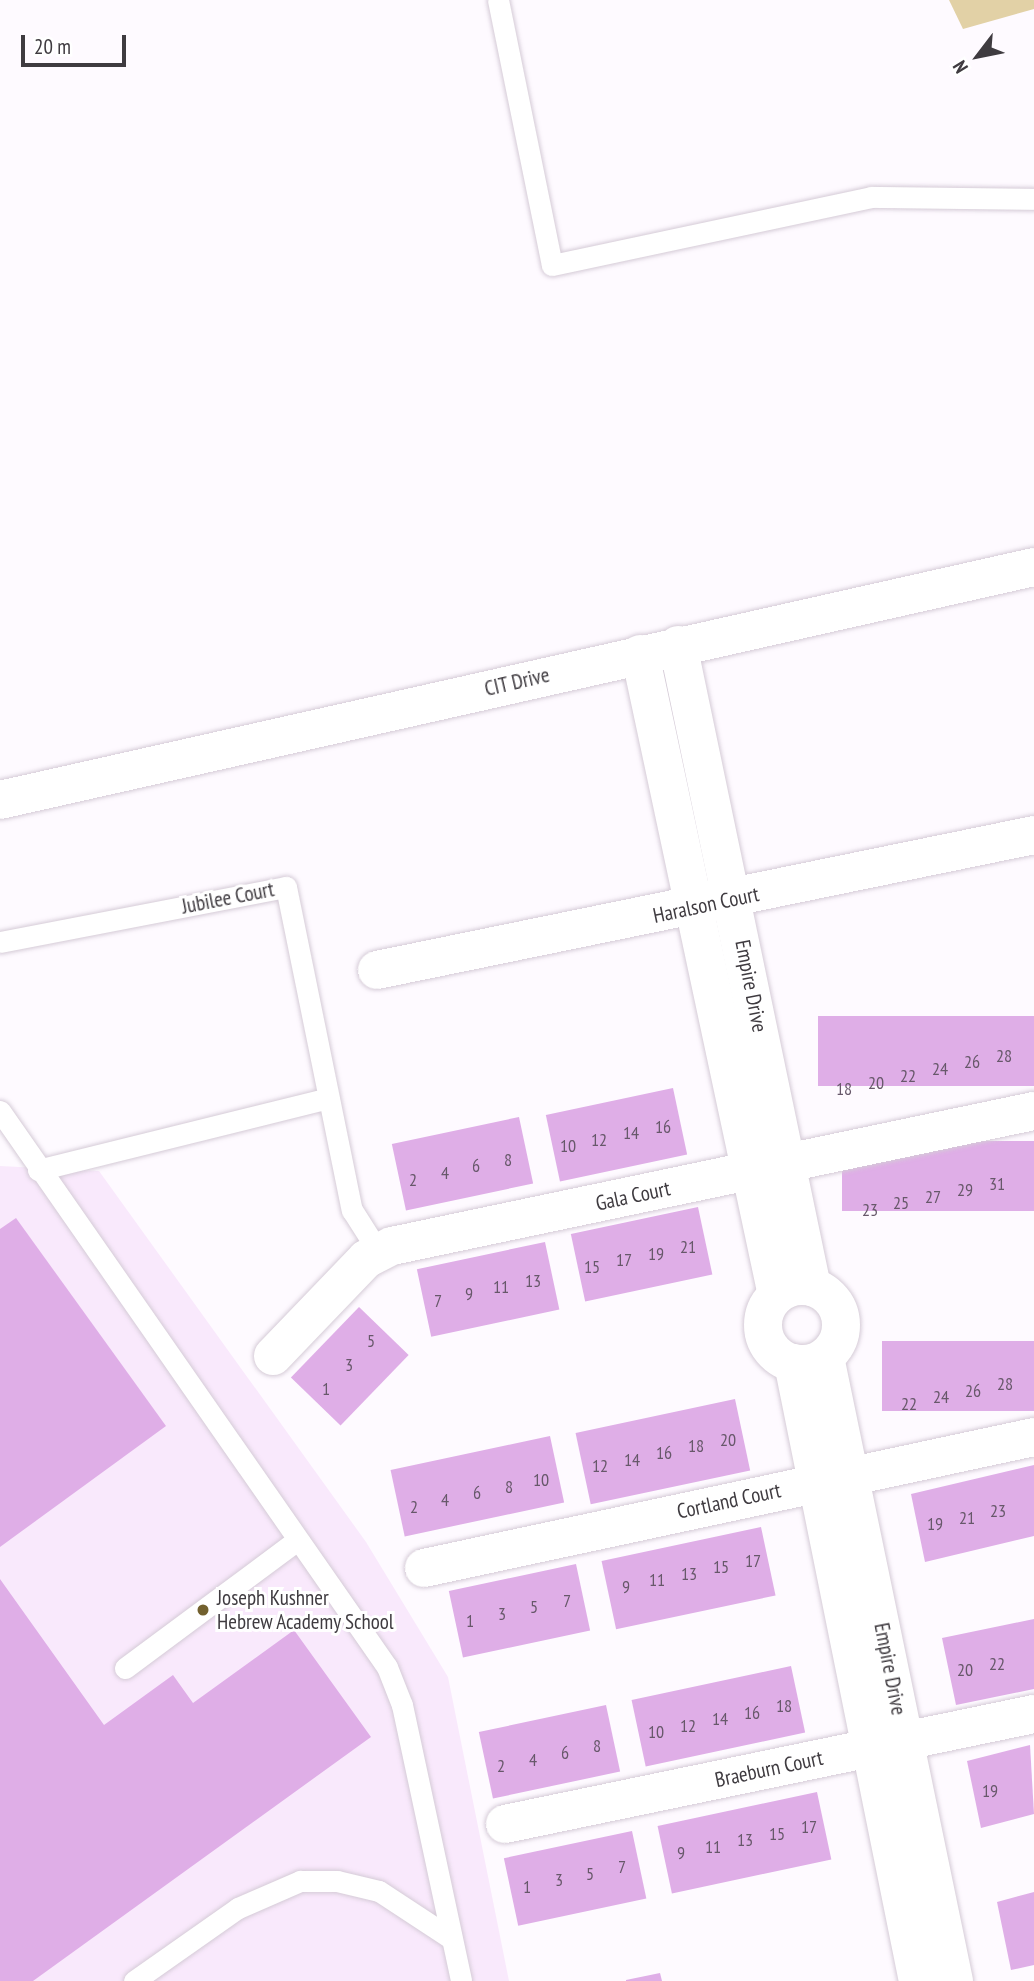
<!DOCTYPE html>
<style>
body{margin:0}
#map{position:relative;width:1034px;height:1981px;overflow:hidden;background:#fefaff;font-family:"PT Sans Narrow",sans-serif}
div>[style]{position:absolute}
.built>*{inset:0;background:#f9e9fc}
.green>*{inset:0;background:#e2d1a6}
.building>*{inset:0;background:#dfaee7;transform-origin:0 0}
.roads{filter:drop-shadow(0 0 2px #d5cbd7) drop-shadow(0 0 2px #d5cbd7)}
.service>*{height:21px;margin:-10.5px;padding:0 10.5px;transform-origin:10.5px;border-radius:10.5px;background:#fff}
.minor>*{height:38px;margin:-19px;padding:0 19px;transform-origin:19px;border-radius:19px;background:#fff}
.minor>.ring{margin:-19px;padding:0;box-sizing:content-box;background:none;border:38px solid #fff;border-radius:50%}
.dots>*{width:19px;height:19px;translate:-50% -50%;box-sizing:border-box;border:4px solid #fff;border-radius:50%}
span{translate:-50% -50%;white-space:nowrap;text-align:center;line-height:1.15;-webkit-text-stroke:6px #fff;paint-order:stroke}
.number-label{font-size:18px;color:#67586a}
.number-label span{-webkit-text-stroke-width:0}
.street-label{font-size:21px;color:#3f3b40}
.poi-label{font-size:21px;color:#3f3b40}
.left{translate:0 -50%;text-align:left}
.north{position:absolute;left:943px;top:21px;width:70px;height:70px;-webkit-text-stroke:5px #fff;paint-order:stroke;rotate:238deg;font-size:19px;font-weight:700;line-height:28px;text-align:center;color:#3f3b40}
.north::after{content:'';display:block;margin:auto;width:24px;height:32px;background:#3f3b40;clip-path:polygon(50% 0,100% 100%,50% 72%,0 100%)}
.scale{position:absolute;left:21px;top:35px;width:105px;height:32px;box-sizing:border-box;border:4px solid #3f3b40;border-top:0;padding-left:9px;font-size:21px;line-height:24px;white-space:nowrap;color:#3f3b40;-webkit-text-stroke:5px #fff;paint-order:stroke}
</style>
<div id="map">
<div class="built">
<div style="clip-path:polygon(0 1166px,99px 1171px,366px 1542px,448px 1677px,509px 1981px,0 1981px)"></div>
</div>
<div class="green">
<div style="clip-path:polygon(949px 0,1034px 0,1034px 9px,963px 29px)"></div>
</div>
<div class="building">
<div style="left:1034px;top:1016px;width:70px;height:216px;rotate:90deg"></div>
<div style="left:673px;top:1088px;width:68px;height:130px;rotate:78deg"></div>
<div style="left:519px;top:1117px;width:68px;height:130px;rotate:78deg"></div>
<div style="left:1034px;top:1141px;width:70px;height:192px;rotate:90deg"></div>
<div style="left:698px;top:1207px;width:69px;height:130px;rotate:78deg"></div>
<div style="clip-path:polygon(16px 1218px,166px 1426px,0 1547px,0 1229px)"></div>
<div style="left:545px;top:1242px;width:69px;height:131px;rotate:78deg"></div>
<div style="left:359px;top:1307px;width:69px;height:98px;rotate:44deg"></div>
<div style="left:1034px;top:1341px;width:70px;height:152px;rotate:90deg"></div>
<div style="left:735px;top:1399px;width:73px;height:163px;rotate:78deg"></div>
<div style="left:550px;top:1436px;width:68px;height:163px;rotate:78deg"></div>
<div style="clip-path:polygon(1034px 1465px,1034px 1536px,925px 1562px,911px 1494px)"></div>
<div style="left:761px;top:1527px;width:70px;height:163px;rotate:78deg"></div>
<div style="left:576px;top:1564px;width:68px;height:130px;rotate:78deg"></div>
<div style="clip-path:polygon(0 1579px,104px 1725px,173px 1675px,193px 1703px,294px 1630px,371px 1737px,33px 1981px,0 1981px)"></div>
<div style="clip-path:polygon(1034px 1619px,1034px 1689px,956px 1705px,942px 1638px)"></div>
<div style="left:791px;top:1666px;width:68px;height:163px;rotate:78deg"></div>
<div style="left:606px;top:1705px;width:68px;height:130px;rotate:78deg"></div>
<div style="clip-path:polygon(1030px 1745px,1034px 1814px,981px 1828px,967px 1761px)"></div>
<div style="left:817px;top:1792px;width:69px;height:163px;rotate:78deg"></div>
<div style="left:632px;top:1831px;width:69px;height:131px;rotate:78deg"></div>
<div style="clip-path:polygon(1034px 1892px,1034px 1965px,1011px 1970px,997px 1902px)"></div>
<div style="clip-path:polygon(660px 1973px,662px 1981px,626px 1981px,626px 1980px)"></div>
</div>
<div class="roads">
<div class="service">
<div style="left:498px;top:0;width:270px;rotate:78.5deg"></div>
<div style="left:552px;top:265px;width:326px;rotate:-12deg"></div>
<div style="left:871px;top:197px;width:163px;rotate:0.7deg"></div>
<div style="left:0;top:942px;width:291px;rotate:-10.9deg"></div>
<div style="left:286px;top:887px;width:330px;rotate:78.5deg"></div>
<div style="left:352px;top:1210px;width:49px;rotate:57.6deg"></div>
<div style="left:0;top:1111px;width:677px;rotate:55.16deg"></div>
<div style="left:387px;top:1667px;width:41px;rotate:68.5deg"></div>
<div style="left:402px;top:1705px;width:282px;rotate:77.9deg"></div>
<div style="left:38px;top:1170px;width:299px;rotate:-13.9deg"></div>
<div style="left:125px;top:1668px;width:213px;rotate:-36.6deg"></div>
<div style="left:134px;top:1981px;width:127px;rotate:-35.1deg"></div>
<div style="left:238px;top:1908px;width:68px;rotate:-23.5deg"></div>
<div style="left:300px;top:1881px;width:37px"></div>
<div style="left:337px;top:1881px;width:43px;rotate:13.4deg"></div>
<div style="left:379px;top:1891px;width:87px;rotate:33.3deg"></div>
</div>
<div class="minor">
<div style="left:678px;top:645px;width:656px;rotate:78.21deg"></div>
<div style="left:640px;top:654px;width:655px;rotate:77.94deg"></div>
<div style="left:0;top:800px;width:1060px;rotate:-12.7deg"></div>
<div style="left:377px;top:970px;width:671px;rotate:-11.61deg"></div>
<div class="ring" style="left:763px;top:1286px;width:40px;height:40px"></div>
<div style="left:273px;top:1356px;width:134px;rotate:-46.2deg"></div>
<div style="left:366px;top:1259px;width:29px;rotate:-27deg"></div>
<div style="left:392px;top:1246px;width:656px;rotate:-11.88deg"></div>
<div style="left:825px;top:1357px;width:637px;rotate:78.32deg"></div>
<div style="left:793px;top:1363px;width:631px;rotate:78.57deg"></div>
<div style="left:424px;top:1568px;width:624px;rotate:-12.12deg"></div>
<div style="left:505px;top:1824px;width:540px;rotate:-11.75deg"></div>
</div>
</div>
<div class="dots">
<div style="left:203px;top:1610px;background:#72602e"></div>
</div>
<div class="number-label">
<span style="left:1004px;top:1056px">28</span>
<span style="left:972px;top:1062px">26</span>
<span style="left:940px;top:1069px">24</span>
<span style="left:908px;top:1076px">22</span>
<span style="left:876px;top:1083px">20</span>
<span style="left:844px;top:1089px">18</span>
<span style="left:663px;top:1127px">16</span>
<span style="left:631px;top:1133px">14</span>
<span style="left:599px;top:1140px">12</span>
<span style="left:568px;top:1146px">10</span>
<span style="left:508px;top:1160px">8</span>
<span style="left:476px;top:1166px">6</span>
<span style="left:445px;top:1173px">4</span>
<span style="left:413px;top:1180px">2</span>
<span style="left:997px;top:1184px">31</span>
<span style="left:965px;top:1190px">29</span>
<span style="left:933px;top:1197px">27</span>
<span style="left:901px;top:1203px">25</span>
<span style="left:870px;top:1210px">23</span>
<span style="left:688px;top:1247px">21</span>
<span style="left:656px;top:1254px">19</span>
<span style="left:624px;top:1260px">17</span>
<span style="left:592px;top:1267px">15</span>
<span style="left:533px;top:1281px">13</span>
<span style="left:501px;top:1287px">11</span>
<span style="left:469px;top:1294px">9</span>
<span style="left:438px;top:1301px">7</span>
<span style="left:371px;top:1341px">5</span>
<span style="left:349px;top:1365px">3</span>
<span style="left:1005px;top:1384px">28</span>
<span style="left:326px;top:1389px">1</span>
<span style="left:973px;top:1391px">26</span>
<span style="left:941px;top:1397px">24</span>
<span style="left:909px;top:1404px">22</span>
<span style="left:728px;top:1440px">20</span>
<span style="left:696px;top:1446px">18</span>
<span style="left:664px;top:1453px">16</span>
<span style="left:632px;top:1460px">14</span>
<span style="left:600px;top:1466px">12</span>
<span style="left:541px;top:1480px">10</span>
<span style="left:509px;top:1487px">8</span>
<span style="left:477px;top:1493px">6</span>
<span style="left:445px;top:1500px">4</span>
<span style="left:414px;top:1507px">2</span>
<span style="left:998px;top:1511px">23</span>
<span style="left:967px;top:1518px">21</span>
<span style="left:935px;top:1524px">19</span>
<span style="left:753px;top:1561px">17</span>
<span style="left:721px;top:1567px">15</span>
<span style="left:689px;top:1574px">13</span>
<span style="left:657px;top:1580px">11</span>
<span style="left:626px;top:1587px">9</span>
<span style="left:567px;top:1601px">7</span>
<span style="left:534px;top:1607px">5</span>
<span style="left:502px;top:1614px">3</span>
<span style="left:470px;top:1621px">1</span>
<span style="left:997px;top:1664px">22</span>
<span style="left:965px;top:1670px">20</span>
<span style="left:784px;top:1706px">18</span>
<span style="left:752px;top:1713px">16</span>
<span style="left:720px;top:1719px">14</span>
<span style="left:688px;top:1726px">12</span>
<span style="left:656px;top:1732px">10</span>
<span style="left:597px;top:1746px">8</span>
<span style="left:565px;top:1753px">6</span>
<span style="left:533px;top:1760px">4</span>
<span style="left:501px;top:1766px">2</span>
<span style="left:990px;top:1791px">19</span>
<span style="left:809px;top:1827px">17</span>
<span style="left:777px;top:1834px">15</span>
<span style="left:745px;top:1840px">13</span>
<span style="left:713px;top:1847px">11</span>
<span style="left:681px;top:1853px">9</span>
<span style="left:622px;top:1867px">7</span>
<span style="left:590px;top:1874px">5</span>
<span style="left:559px;top:1880px">3</span>
<span style="left:527px;top:1887px">1</span>
</div>
<div class="street-label">
<span style="left:517px;top:682px;rotate:-13deg">CIT Drive</span>
<span style="left:228px;top:898px;rotate:-11deg">Jubilee Court</span>
<span style="left:706px;top:905px;rotate:-12deg">Haralson Court</span>
<span style="left:751px;top:986px;rotate:79deg">Empire Drive</span>
<span style="left:633px;top:1196px;rotate:-12deg">Gala Court</span>
<span style="left:729px;top:1501px;rotate:-12deg">Cortland Court</span>
<span style="left:890px;top:1669px;rotate:79deg">Empire Drive</span>
<span style="left:769px;top:1769px;rotate:-12deg">Braeburn Court</span>
</div>
<div class="poi-label">
<span class="left" style="left:217px;top:1610px">Joseph Kushner<br>Hebrew Academy School</span>
</div>
<div class="north">N</div>
<div class="scale">20 m</div>
</div>
